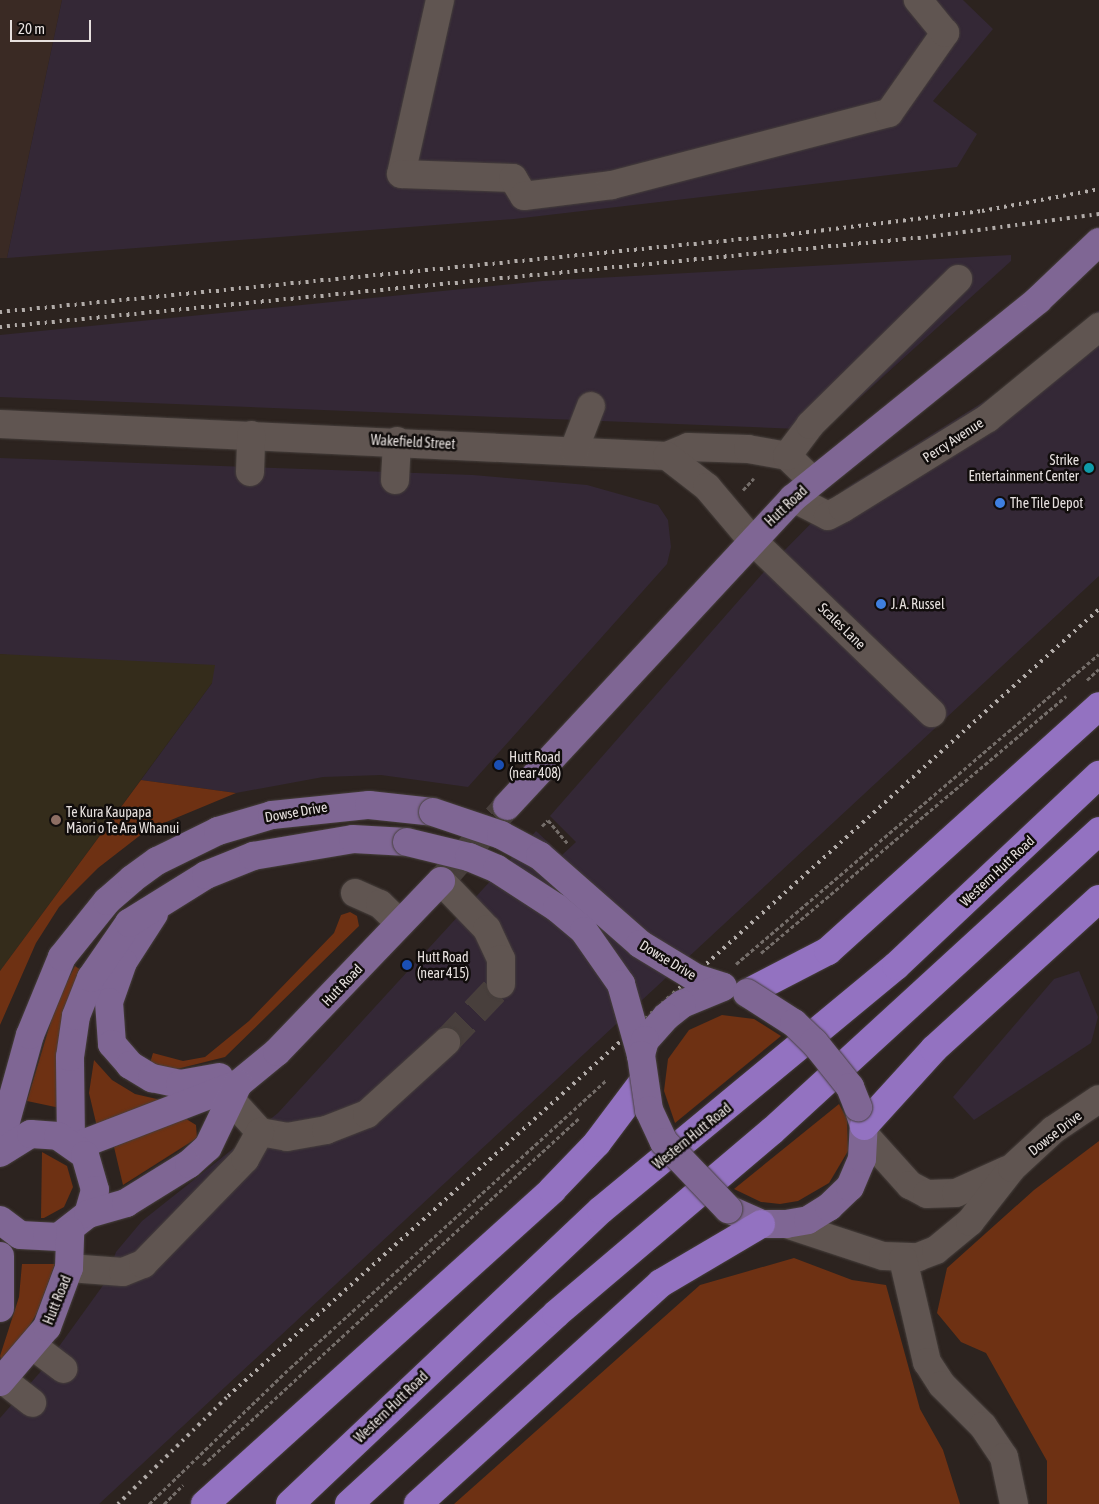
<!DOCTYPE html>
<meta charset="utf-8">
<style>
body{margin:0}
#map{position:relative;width:1099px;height:1504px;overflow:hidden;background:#2c231f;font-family:"Asap Condensed",sans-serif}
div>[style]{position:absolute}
.built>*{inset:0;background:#3a2a24}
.industrial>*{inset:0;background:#342836}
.education>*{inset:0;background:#342c1b}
.green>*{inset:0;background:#6e3113}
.minor-tunnel>*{height:28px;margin-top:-14px;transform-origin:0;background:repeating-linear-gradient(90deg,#483f3c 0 28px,transparent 0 42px)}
.major-tunnel>*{height:28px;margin-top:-14px;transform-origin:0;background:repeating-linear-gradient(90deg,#483f3c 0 28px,transparent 0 42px)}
.path>*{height:3px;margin-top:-1.5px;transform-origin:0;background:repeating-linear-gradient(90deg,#746d69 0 4px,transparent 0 6.5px)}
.roads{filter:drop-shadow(0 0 1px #463f3c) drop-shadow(0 0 1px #463f3c)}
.minor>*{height:28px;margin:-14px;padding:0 14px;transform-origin:14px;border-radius:14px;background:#605551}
.major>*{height:28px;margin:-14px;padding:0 14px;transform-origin:14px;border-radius:14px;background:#7f6694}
.highway>*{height:28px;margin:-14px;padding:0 14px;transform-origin:14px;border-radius:14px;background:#9372c1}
.rail>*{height:4px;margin-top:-2px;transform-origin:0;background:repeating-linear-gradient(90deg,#b2aca9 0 2.5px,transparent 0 7.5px)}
.path-bridge>*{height:3px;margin-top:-1.5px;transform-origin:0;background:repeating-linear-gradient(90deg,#746d69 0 4px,transparent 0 6.5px)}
.bridges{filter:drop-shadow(0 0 1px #463f3c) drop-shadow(0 0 1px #463f3c)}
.major-bridge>*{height:28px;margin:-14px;padding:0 14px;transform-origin:14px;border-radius:14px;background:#7f6694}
.dots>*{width:14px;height:14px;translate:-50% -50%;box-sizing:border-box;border:2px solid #110d0c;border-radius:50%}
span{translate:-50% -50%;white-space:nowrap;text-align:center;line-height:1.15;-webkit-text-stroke:5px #110d0c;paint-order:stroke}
.street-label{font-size:14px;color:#e6e0de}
.poi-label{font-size:14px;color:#e6e0de}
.right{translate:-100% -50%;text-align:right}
.left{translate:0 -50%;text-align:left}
.scale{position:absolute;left:10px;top:20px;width:81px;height:22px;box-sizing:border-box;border:2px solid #e6e0de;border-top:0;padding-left:6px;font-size:15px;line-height:18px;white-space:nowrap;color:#e6e0de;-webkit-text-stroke:4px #110d0c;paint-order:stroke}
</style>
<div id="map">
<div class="built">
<div style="clip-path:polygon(0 0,62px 0,7px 258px,0 258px)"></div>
</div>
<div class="industrial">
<div style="clip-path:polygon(62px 0,963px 0,993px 29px,933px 101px,977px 134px,957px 167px,514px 219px,7px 258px)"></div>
<div style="clip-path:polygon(1011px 255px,1011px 261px,824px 430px,0 397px,0 335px,542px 281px)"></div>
<div style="clip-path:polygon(1099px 310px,1099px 576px,99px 1504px,0 1504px,0 1418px,42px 1370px,104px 1284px,116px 1252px,142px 1221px,278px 1113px,536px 831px,562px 855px,576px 842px,550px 816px,769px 566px,845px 489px,1023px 377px)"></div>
<div style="clip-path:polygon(0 458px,473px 475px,587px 485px,658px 505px,668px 520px,671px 547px,667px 564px,468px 787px,381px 775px,323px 777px,236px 793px,141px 780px,212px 683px,0 654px)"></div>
<div style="clip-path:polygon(1079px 971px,1098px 1017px,1091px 1043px,974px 1120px,953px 1097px,1054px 979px)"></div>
</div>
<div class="education">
<div style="clip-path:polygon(0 654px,215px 665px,212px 683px,0 971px)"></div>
</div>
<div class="green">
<div style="clip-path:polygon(141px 780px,236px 793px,147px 830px,98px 868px,59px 907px,36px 943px,0 1025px,0 971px)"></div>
<div style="clip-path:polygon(350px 912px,357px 916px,359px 926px,225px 1057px,173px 1070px,150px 1063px,153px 1053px,183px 1061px,205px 1057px,249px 1021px,334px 933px,341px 915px)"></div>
<div style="clip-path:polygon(75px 966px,81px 970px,63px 1017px,56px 1059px,60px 1108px,27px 1101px,57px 1001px)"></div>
<div style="clip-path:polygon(722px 1015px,754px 1019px,781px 1036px,675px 1123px,664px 1091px,668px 1059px,689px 1030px)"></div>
<div style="clip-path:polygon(94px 1060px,112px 1080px,135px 1094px,161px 1100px,97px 1127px,89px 1093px)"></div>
<div style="clip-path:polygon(839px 1104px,847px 1119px,848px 1151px,829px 1183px,798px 1201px,780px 1204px,761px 1202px,734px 1189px)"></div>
<div style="clip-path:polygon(183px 1117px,196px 1125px,197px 1138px,123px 1185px,114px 1147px)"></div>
<div style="clip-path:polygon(1099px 1141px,1099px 1504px,1047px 1504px,1047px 1461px,986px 1353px,961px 1342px,937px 1313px,947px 1268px,1034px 1190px)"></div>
<div style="clip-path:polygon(42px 1152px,67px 1166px,73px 1187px,64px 1207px,44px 1218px,41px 1218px)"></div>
<div style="clip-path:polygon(794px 1258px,852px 1280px,886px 1285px,920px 1409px,943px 1450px,960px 1504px,454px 1504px,700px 1285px)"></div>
<div style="clip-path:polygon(22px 1264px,55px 1264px,37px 1313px,4px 1368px,0 1356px,19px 1297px)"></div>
</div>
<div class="minor-tunnel">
<div style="left:446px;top:1042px;width:80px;rotate:-46.5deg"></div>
</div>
<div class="major-tunnel">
<div style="left:441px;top:881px;width:100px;rotate:-48.7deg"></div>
</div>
<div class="path">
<div style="left:743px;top:490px;width:16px;rotate:-47deg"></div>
<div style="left:1087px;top:680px;width:16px;rotate:-43deg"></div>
<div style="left:548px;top:820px;width:31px;rotate:50deg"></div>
<div style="left:761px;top:953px;width:399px;rotate:-40.1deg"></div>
<div style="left:736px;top:964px;width:477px;rotate:-40.5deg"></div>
<div style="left:203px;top:1465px;width:512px;rotate:-42.7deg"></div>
<div style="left:149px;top:1504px;width:196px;rotate:-44deg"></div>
<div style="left:290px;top:1368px;width:428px;rotate:-42.3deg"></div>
<div style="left:164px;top:1504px;width:27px;rotate:-45deg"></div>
</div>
<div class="roads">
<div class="minor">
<div style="left:440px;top:0;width:178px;rotate:102.6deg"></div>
<div style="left:401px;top:174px;width:112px;rotate:2deg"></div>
<div style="left:513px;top:178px;width:21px;rotate:59deg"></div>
<div style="left:524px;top:196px;width:89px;rotate:-7.1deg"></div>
<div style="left:612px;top:185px;width:286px;rotate:-14.6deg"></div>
<div style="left:889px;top:113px;width:98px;rotate:-55deg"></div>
<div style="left:945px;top:33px;width:43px;rotate:-129.3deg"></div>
<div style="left:0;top:424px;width:668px;rotate:2.75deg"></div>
<div style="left:667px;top:456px;width:23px;rotate:-23deg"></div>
<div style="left:688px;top:447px;width:60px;rotate:1.9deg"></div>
<div style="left:748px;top:449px;width:40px;rotate:10deg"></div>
<div style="left:787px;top:456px;width:36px;rotate:44deg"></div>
<div style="left:574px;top:450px;width:47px;rotate:-68.9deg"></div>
<div style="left:667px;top:456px;width:51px;rotate:37.8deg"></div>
<div style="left:707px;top:487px;width:68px;rotate:49.8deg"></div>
<div style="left:751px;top:539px;width:251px;rotate:43.9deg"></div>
<div style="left:787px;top:456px;width:39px;rotate:-53deg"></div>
<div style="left:810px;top:425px;width:208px;rotate:-44.6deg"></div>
<div style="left:250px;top:472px;width:37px;rotate:-88deg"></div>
<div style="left:395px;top:480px;width:39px;rotate:-87deg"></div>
<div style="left:793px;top:498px;width:39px;rotate:27deg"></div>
<div style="left:828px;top:516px;width:17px;rotate:-28deg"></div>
<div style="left:843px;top:508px;width:171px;rotate:-31.8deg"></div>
<div style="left:988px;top:418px;width:144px;rotate:-39.3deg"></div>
<div style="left:441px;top:881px;width:66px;rotate:46.2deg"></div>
<div style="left:487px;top:929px;width:33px;rotate:65deg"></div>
<div style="left:501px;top:959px;width:25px;rotate:90deg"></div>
<div style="left:355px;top:893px;width:27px;rotate:24deg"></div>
<div style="left:380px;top:904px;width:28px;rotate:44deg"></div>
<div style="left:233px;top:1102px;width:40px;rotate:48deg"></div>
<div style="left:260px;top:1132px;width:27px;rotate:10deg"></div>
<div style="left:287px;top:1137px;width:40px;rotate:-10deg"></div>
<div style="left:326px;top:1130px;width:44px;rotate:-21.3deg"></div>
<div style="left:367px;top:1114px;width:107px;rotate:-42.3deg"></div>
<div style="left:864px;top:1134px;width:69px;rotate:48deg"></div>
<div style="left:910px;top:1185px;width:19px;rotate:28deg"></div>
<div style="left:927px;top:1194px;width:29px;rotate:-2deg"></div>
<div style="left:956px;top:1193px;width:56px;rotate:-24.3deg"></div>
<div style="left:786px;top:1224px;width:102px;rotate:18.3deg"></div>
<div style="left:883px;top:1256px;width:35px;rotate:2deg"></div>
<div style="left:918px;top:1257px;width:19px;rotate:-21deg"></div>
<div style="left:936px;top:1250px;width:44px;rotate:-39.5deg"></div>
<div style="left:970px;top:1222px;width:68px;rotate:-52.1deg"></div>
<div style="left:1012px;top:1168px;width:56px;rotate:-42.8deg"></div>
<div style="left:1053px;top:1130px;width:55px;rotate:-34deg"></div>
<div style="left:903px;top:1259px;width:106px;rotate:76.9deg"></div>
<div style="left:927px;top:1362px;width:27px;rotate:57deg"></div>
<div style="left:942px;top:1385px;width:58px;rotate:45deg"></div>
<div style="left:983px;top:1426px;width:37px;rotate:56deg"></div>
<div style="left:1004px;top:1457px;width:48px;rotate:78deg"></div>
<div style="left:69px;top:1268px;width:54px;rotate:4.2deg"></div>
<div style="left:123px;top:1272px;width:22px;rotate:-22deg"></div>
<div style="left:143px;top:1264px;width:146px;rotate:-45.8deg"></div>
<div style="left:245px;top:1159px;width:31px;rotate:-61deg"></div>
<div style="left:33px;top:1346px;width:38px;rotate:37deg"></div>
<div style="left:3px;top:1380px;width:37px;rotate:38deg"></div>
</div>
<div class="major">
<div style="left:507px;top:806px;width:420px;rotate:-47.1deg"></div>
<div style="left:793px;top:498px;width:315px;rotate:-38.9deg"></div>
<div style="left:1038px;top:300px;width:84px;rotate:-43.6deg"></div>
<div style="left:154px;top:914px;width:57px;rotate:122.9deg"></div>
<div style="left:123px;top:962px;width:42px;rotate:109.3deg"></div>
<div style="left:109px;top:1002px;width:42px;rotate:85.9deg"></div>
<div style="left:112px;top:1044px;width:28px;rotate:49deg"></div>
<div style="left:130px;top:1065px;width:26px;rotate:31deg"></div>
<div style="left:152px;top:1078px;width:29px;rotate:12deg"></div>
<div style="left:180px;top:1084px;width:40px;rotate:-10deg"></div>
<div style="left:71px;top:1142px;width:85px;rotate:-90.7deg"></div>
<div style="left:70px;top:1057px;width:41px;rotate:-81.7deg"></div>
<div style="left:76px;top:1016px;width:41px;rotate:-68.5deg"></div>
<div style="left:91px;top:978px;width:67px;rotate:-55.4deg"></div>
<div style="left:129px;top:923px;width:91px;rotate:-31.9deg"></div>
<div style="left:206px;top:875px;width:51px;rotate:-22deg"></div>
<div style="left:253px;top:856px;width:101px;rotate:-9.6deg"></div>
<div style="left:353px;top:839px;width:54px;rotate:3.2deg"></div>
<div style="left:0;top:1143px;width:112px;rotate:-74.5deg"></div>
<div style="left:30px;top:1035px;width:84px;rotate:-67.7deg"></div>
<div style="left:62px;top:957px;width:72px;rotate:-51.2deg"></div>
<div style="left:107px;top:901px;width:33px;rotate:-41deg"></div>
<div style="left:132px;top:879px;width:31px;rotate:-36deg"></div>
<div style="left:157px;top:861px;width:68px;rotate:-26.2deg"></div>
<div style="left:218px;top:831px;width:56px;rotate:-16.5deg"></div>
<div style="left:272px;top:815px;width:98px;rotate:-5.9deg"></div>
<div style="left:369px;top:805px;width:64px;rotate:6.2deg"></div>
<div style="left:77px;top:1146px;width:173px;rotate:-21.1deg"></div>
<div style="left:238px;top:1084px;width:50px;rotate:-39.4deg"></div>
<div style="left:277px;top:1052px;width:237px;rotate:-46.2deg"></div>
<div style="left:0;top:1153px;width:36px;rotate:-32deg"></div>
<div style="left:31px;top:1134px;width:27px;rotate:4deg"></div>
<div style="left:58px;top:1136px;width:33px;rotate:35deg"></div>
<div style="left:85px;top:1155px;width:36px;rotate:74deg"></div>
<div style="left:95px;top:1190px;width:25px;rotate:106deg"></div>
<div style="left:88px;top:1214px;width:37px;rotate:142deg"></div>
<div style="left:59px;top:1237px;width:39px;rotate:-177deg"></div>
<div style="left:20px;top:1235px;width:25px;rotate:-143deg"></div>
<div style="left:728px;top:1209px;width:36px;rotate:24deg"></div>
<div style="left:761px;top:1224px;width:25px"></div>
<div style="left:786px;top:1224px;width:22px;rotate:-10deg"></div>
<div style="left:808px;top:1220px;width:25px;rotate:-32deg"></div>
<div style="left:829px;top:1207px;width:29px;rotate:-44deg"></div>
<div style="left:850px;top:1187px;width:30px;rotate:-67deg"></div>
<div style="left:862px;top:1159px;width:33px;rotate:-87deg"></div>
<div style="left:864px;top:1126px;width:20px;rotate:-108deg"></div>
<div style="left:88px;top:1214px;width:40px;rotate:-16deg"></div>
<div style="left:126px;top:1203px;width:74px;rotate:-31.8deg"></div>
<div style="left:189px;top:1164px;width:25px;rotate:-42deg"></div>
<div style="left:208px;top:1147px;width:70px;rotate:-64.5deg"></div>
<div style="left:0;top:1256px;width:52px;rotate:90deg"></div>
<div style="left:0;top:1382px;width:72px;rotate:-49.5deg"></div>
<div style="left:47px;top:1327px;width:63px;rotate:-69.6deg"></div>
<div style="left:69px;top:1268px;width:37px;rotate:-88deg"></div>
</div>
<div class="highway">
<div style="left:747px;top:993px;width:91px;rotate:-27.4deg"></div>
<div style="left:828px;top:951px;width:365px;rotate:-42.1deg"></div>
<div style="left:864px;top:1126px;width:104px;rotate:-47.7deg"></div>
<div style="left:934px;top:1049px;width:223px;rotate:-42.3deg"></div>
<div style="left:205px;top:1504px;width:468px;rotate:-42.1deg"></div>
<div style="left:552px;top:1190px;width:65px;rotate:-46.2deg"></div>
<div style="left:597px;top:1143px;width:75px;rotate:-53.1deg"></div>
<div style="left:290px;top:1504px;width:428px;rotate:-43.4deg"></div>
<div style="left:601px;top:1210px;width:383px;rotate:-39.6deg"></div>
<div style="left:896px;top:966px;width:279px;rotate:-43.3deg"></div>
<div style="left:349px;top:1504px;width:281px;rotate:-42.5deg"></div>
<div style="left:556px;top:1314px;width:283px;rotate:-40.3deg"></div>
<div style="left:772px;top:1131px;width:444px;rotate:-42.5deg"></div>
<div style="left:418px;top:1504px;width:328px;rotate:-42.3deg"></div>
<div style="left:661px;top:1283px;width:116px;rotate:-30.5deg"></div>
</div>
</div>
<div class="rail">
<div style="left:0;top:312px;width:788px;rotate:-5.61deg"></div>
<div style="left:784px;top:235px;width:199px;rotate:-6.9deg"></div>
<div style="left:982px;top:211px;width:119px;rotate:-10.6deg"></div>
<div style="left:0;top:327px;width:930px;rotate:-5.55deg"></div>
<div style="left:926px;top:237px;width:175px;rotate:-7.6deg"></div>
<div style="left:118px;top:1504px;width:154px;rotate:-44.5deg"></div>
<div style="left:228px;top:1396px;width:1174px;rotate:-42.1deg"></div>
</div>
<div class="path-bridge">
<div style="left:542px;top:826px;width:8px;rotate:-45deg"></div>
</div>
<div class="bridges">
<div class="major-bridge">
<div style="left:433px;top:812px;width:72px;rotate:18.7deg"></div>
<div style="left:501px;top:835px;width:44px;rotate:28.3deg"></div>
<div style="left:540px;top:856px;width:133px;rotate:41.3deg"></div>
<div style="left:640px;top:944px;width:66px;rotate:31.3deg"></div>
<div style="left:696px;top:978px;width:28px;rotate:18deg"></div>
<div style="left:407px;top:842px;width:64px;rotate:13.6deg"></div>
<div style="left:469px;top:857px;width:30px;rotate:23deg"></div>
<div style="left:497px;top:869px;width:72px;rotate:33deg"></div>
<div style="left:557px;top:908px;width:35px;rotate:40deg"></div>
<div style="left:584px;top:931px;width:65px;rotate:55.1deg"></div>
<div style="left:621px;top:984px;width:74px;rotate:74.3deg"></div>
<div style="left:723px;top:987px;width:44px;rotate:157.5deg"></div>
<div style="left:682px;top:1004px;width:21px;rotate:141deg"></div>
<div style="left:666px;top:1017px;width:31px;rotate:132deg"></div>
<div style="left:645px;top:1040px;width:16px;rotate:105deg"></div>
<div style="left:641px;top:1055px;width:56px;rotate:81.7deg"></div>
<div style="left:649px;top:1110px;width:35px;rotate:65deg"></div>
<div style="left:664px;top:1142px;width:93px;rotate:46.3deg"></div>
<div style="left:747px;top:993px;width:56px;rotate:32.6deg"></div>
<div style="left:794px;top:1023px;width:28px;rotate:44deg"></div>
<div style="left:814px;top:1042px;width:58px;rotate:51.3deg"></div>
<div style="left:850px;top:1087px;width:22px;rotate:68deg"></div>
</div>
</div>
<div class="dots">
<div style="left:1089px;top:468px;background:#0f9aa8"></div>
<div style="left:1000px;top:503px;background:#3f7fe0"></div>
<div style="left:881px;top:604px;background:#3f7fe0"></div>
<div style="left:499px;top:765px;background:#1a4fb4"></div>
<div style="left:56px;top:820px;background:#8d6e63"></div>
<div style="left:407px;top:965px;background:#1a4fb4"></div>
</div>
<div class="street-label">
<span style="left:953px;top:440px;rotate:-33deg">Percy Avenue</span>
<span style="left:413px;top:442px;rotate:3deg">Wakefield Street</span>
<span style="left:786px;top:506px;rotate:-43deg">Hutt Road</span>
<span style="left:842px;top:626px;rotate:44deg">Scales Lane</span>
<span style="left:296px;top:812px;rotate:-10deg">Dowse Drive</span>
<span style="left:997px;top:871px;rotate:-43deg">Western Hutt Road</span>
<span style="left:668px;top:960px;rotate:31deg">Dowse Drive</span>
<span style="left:342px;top:985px;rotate:-46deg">Hutt Road</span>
<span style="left:1055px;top:1133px;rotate:-38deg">Dowse Drive</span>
<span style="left:692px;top:1136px;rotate:-39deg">Western Hutt Road</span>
<span style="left:57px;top:1300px;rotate:-68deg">Hutt Road</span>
<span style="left:391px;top:1407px;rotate:-44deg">Western Hutt Road</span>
</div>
<div class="poi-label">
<span class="right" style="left:1079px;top:468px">Strike<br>Entertainment Center</span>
<span class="left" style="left:1010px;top:503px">The Tile Depot</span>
<span class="left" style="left:891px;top:604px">J. A. Russel</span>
<span class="left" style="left:509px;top:765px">Hutt Road<br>(near 408)</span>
<span class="left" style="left:66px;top:820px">Te Kura Kaupapa<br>Māori o Te Ara Whanui</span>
<span class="left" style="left:417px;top:965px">Hutt Road<br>(near 415)</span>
</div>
<div class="scale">20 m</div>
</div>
